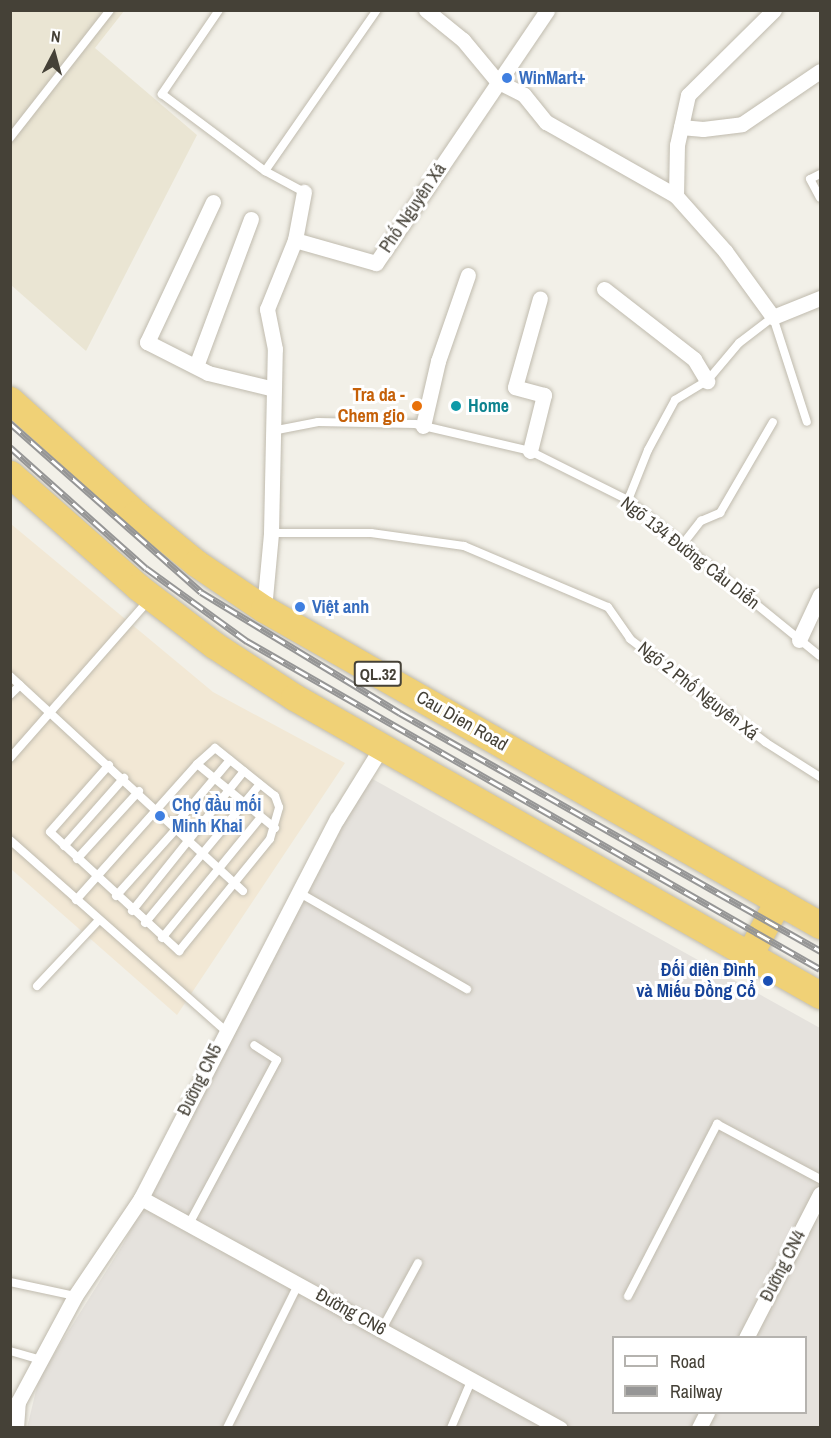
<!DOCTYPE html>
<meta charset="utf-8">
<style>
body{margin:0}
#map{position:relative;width:831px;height:1438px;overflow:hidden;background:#f2f0e8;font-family:"Archivo Narrow",sans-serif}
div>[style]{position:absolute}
.commercial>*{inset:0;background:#f2e8d5}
.industrial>*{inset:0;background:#e5e2dd}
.education>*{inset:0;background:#eae5d3}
.roads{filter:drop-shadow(0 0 2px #c0bbae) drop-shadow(0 0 2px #c0bbae)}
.lane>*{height:8px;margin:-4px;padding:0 4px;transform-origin:4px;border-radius:4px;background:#fff}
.street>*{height:15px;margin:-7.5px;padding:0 7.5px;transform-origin:7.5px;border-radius:7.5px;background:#fff}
.highway>*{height:27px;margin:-13.5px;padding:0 13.5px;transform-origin:13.5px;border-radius:13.5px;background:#f0d176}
.rail>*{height:7px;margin-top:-3.5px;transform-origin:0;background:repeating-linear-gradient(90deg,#fff 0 14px,#969696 0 28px);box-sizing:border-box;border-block:2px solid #969696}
.dots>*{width:16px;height:16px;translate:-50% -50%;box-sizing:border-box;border:3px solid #fff;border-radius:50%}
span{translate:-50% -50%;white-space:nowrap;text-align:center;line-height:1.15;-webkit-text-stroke:6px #fff;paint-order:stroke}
.shield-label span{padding:2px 4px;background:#fff;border:2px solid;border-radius:4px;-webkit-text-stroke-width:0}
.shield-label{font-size:16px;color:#454137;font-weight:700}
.shop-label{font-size:18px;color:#366cbe;font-weight:700}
.left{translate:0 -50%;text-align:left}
.street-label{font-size:18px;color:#454137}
.food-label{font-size:18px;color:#c56008;font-weight:700}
.right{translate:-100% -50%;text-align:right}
.culture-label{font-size:18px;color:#0d838f;font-weight:700}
.transit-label{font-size:18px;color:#164399;font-weight:700}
.frame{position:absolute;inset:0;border:12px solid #454137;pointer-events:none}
.legend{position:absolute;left:612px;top:1336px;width:195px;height:78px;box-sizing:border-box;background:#fff;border:2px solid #b5b3af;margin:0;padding:8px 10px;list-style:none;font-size:18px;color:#454137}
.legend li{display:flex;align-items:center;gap:12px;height:30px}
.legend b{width:30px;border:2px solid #b5b3af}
.north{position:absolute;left:24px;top:24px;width:60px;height:60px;-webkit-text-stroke:4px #fff;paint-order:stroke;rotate:6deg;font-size:16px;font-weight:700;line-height:24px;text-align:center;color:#454137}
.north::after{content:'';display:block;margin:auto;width:21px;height:27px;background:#454137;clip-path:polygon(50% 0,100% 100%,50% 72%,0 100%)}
</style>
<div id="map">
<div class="commercial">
<div style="clip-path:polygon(11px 524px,213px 692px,345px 763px,177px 1015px,11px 869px)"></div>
</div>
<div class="industrial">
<div style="clip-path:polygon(evenodd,369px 777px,820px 1028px,820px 1427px,27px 1428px,39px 1378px,122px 1246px,331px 839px,369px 777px,614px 1338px,806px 1338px,806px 1412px,614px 1412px,614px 1338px)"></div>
</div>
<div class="education">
<div style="clip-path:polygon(11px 11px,124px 11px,95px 48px,197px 135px,86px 351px,11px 285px)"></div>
</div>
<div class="roads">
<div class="lane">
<div style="left:219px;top:10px;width:102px;rotate:124.2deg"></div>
<div style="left:162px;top:94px;width:129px;rotate:36.8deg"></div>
<div style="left:265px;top:171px;width:44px;rotate:28.3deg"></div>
<div style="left:10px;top:138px;width:162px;rotate:-52deg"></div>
<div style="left:265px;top:171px;width:196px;rotate:-55.2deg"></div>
<div style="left:820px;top:174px;width:11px;rotate:153deg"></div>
<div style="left:810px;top:179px;width:21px;rotate:62deg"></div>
<div style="left:272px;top:431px;width:47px;rotate:-11.1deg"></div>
<div style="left:318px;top:422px;width:97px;rotate:1.2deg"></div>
<div style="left:415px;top:424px;width:118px;rotate:13.2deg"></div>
<div style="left:530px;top:451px;width:110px;rotate:26.6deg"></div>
<div style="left:628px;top:500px;width:247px;rotate:39.1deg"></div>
<div style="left:628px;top:500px;width:54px;rotate:-68.2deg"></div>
<div style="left:648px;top:450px;width:57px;rotate:-61.6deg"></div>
<div style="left:675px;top:400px;width:37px;rotate:-31deg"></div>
<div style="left:707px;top:381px;width:50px;rotate:-49.9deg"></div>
<div style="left:739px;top:343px;width:43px;rotate:-37.4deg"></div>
<div style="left:773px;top:317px;width:110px;rotate:72.1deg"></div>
<div style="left:271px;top:533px;width:100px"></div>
<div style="left:371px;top:533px;width:94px;rotate:8deg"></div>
<div style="left:464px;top:546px;width:156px;rotate:23deg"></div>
<div style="left:608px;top:607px;width:39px;rotate:55deg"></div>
<div style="left:630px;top:639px;width:170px;rotate:37.3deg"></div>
<div style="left:765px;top:742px;width:65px;rotate:32.5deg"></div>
<div style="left:682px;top:545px;width:31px;rotate:-52deg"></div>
<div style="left:701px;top:521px;width:21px;rotate:-23deg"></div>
<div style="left:720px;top:513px;width:105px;rotate:-59.8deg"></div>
<div style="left:10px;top:676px;width:317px;rotate:42.7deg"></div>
<div style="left:10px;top:695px;width:14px;rotate:-45deg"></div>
<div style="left:10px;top:758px;width:209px;rotate:-48.7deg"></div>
<div style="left:109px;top:765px;width:89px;rotate:131.4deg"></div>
<div style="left:50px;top:832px;width:176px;rotate:42.7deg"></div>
<div style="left:179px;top:951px;width:144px;rotate:-50.9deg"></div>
<div style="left:270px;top:839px;width:33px;rotate:-74deg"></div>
<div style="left:279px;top:807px;width:12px;rotate:-110deg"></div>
<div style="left:275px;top:796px;width:77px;rotate:-141.3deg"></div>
<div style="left:215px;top:748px;width:24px;rotate:138deg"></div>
<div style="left:175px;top:825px;width:85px;rotate:-49.8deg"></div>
<div style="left:10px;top:840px;width:287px;rotate:41.5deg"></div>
<div style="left:64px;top:846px;width:91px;rotate:-48.6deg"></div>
<div style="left:77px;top:859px;width:92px;rotate:-47.6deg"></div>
<div style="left:298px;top:892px;width:195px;rotate:29.9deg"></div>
<div style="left:116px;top:896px;width:93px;rotate:-48.1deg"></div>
<div style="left:76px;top:900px;width:182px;rotate:-48.3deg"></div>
<div style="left:197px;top:764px;width:101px;rotate:39.4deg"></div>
<div style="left:132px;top:911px;width:179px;rotate:-51.3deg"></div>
<div style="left:145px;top:923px;width:180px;rotate:-50.4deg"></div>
<div style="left:162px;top:938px;width:156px;rotate:-50.7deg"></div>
<div style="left:37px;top:986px;width:89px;rotate:-46.8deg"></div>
<div style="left:189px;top:1224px;width:186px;rotate:-61.8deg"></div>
<div style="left:277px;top:1060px;width:27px;rotate:-147deg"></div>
<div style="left:10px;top:1282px;width:66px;rotate:12.2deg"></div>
<div style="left:628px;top:1296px;width:194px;rotate:-62.6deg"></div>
<div style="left:717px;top:1124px;width:117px;rotate:28.1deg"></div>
<div style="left:382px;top:1329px;width:75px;rotate:-61.4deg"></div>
<div style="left:10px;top:1351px;width:32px;rotate:16deg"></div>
<div style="left:227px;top:1428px;width:162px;rotate:-63.6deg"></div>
<div style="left:451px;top:1428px;width:53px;rotate:-66.8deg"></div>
</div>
<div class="street">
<div style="left:426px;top:10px;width:48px;rotate:39deg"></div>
<div style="left:463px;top:40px;width:53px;rotate:50.3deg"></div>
<div style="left:497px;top:81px;width:30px;rotate:27deg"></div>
<div style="left:524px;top:95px;width:35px;rotate:51deg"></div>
<div style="left:546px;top:122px;width:150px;rotate:29.6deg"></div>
<div style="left:676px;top:196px;width:74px;rotate:48.3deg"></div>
<div style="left:725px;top:251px;width:82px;rotate:54deg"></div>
<div style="left:773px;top:317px;width:51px;rotate:-22deg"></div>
<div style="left:681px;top:127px;width:22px;rotate:5deg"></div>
<div style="left:703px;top:129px;width:39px;rotate:-7deg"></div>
<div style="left:742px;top:124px;width:94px;rotate:-34.2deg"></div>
<div style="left:676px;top:196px;width:51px;rotate:-88.9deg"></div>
<div style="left:677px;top:145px;width:51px;rotate:-77.6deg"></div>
<div style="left:688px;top:95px;width:121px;rotate:-44.7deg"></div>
<div style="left:213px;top:202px;width:155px;rotate:115.2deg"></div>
<div style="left:147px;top:342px;width:68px;rotate:26.9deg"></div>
<div style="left:208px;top:373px;width:68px;rotate:13.6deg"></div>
<div style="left:295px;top:240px;width:49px;rotate:-79.4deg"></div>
<div style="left:604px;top:289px;width:114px;rotate:37.9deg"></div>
<div style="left:694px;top:359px;width:26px;rotate:59deg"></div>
<div style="left:196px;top:366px;width:157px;rotate:-69.5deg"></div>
<div style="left:423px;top:426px;width:67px;rotate:-77deg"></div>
<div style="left:438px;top:361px;width:91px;rotate:-70.8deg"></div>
<div style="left:530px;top:451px;width:58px;rotate:-76deg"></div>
<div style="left:544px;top:395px;width:30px;rotate:-165deg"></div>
<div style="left:515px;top:387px;width:92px;rotate:-74.3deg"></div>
<div style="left:264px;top:609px;width:76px;rotate:-84.7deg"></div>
<div style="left:271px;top:533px;width:184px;rotate:-88.8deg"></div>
<div style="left:275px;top:349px;width:41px;rotate:-101.3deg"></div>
<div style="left:267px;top:309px;width:74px;rotate:-67.9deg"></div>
<div style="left:295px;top:240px;width:84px;rotate:15.9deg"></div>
<div style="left:376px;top:263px;width:305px;rotate:-55.9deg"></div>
<div style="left:799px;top:640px;width:50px;rotate:-65deg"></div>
<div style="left:141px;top:1198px;width:478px;rotate:28.8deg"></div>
<div style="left:746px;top:1338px;width:162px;rotate:-62.8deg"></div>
<div style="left:16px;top:1428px;width:26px;rotate:-86deg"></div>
<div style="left:18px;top:1402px;width:120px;rotate:-61.7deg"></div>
<div style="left:75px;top:1296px;width:118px;rotate:-56deg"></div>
<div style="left:141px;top:1198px;width:427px;rotate:-62.7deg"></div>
<div style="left:337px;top:819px;width:84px;rotate:-58.2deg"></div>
<div style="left:699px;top:1428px;width:18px;rotate:-63deg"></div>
</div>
<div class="highway">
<div style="left:10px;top:400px;width:170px;rotate:42.1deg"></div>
<div style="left:136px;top:514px;width:77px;rotate:39.2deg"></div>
<div style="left:196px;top:563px;width:82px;rotate:34.1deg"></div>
<div style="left:264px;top:609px;width:640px;rotate:29.61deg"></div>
<div style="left:10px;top:474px;width:171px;rotate:41.4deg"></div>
<div style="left:138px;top:587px;width:96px;rotate:37.3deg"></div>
<div style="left:214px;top:645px;width:95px;rotate:33deg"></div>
<div style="left:294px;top:697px;width:605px;rotate:29.53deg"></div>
<div style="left:748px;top:957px;width:64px;rotate:-61.8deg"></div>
</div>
</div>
<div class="rail">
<div style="left:10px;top:423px;width:255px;rotate:41.5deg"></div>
<div style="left:201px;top:592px;width:233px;rotate:31.3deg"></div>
<div style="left:400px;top:713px;width:483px;rotate:29.5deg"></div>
<div style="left:10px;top:447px;width:182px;rotate:41.7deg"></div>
<div style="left:146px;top:568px;width:125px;rotate:35.9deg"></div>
<div style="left:247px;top:641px;width:660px;rotate:29.79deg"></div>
</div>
<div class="dots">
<div style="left:507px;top:78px;background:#3f7fe0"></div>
<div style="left:417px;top:406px;background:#e8710a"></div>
<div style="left:456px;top:406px;background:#0f9aa8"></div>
<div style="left:300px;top:607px;background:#3f7fe0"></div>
<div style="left:160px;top:816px;background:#3f7fe0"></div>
<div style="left:768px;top:981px;background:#1a4fb4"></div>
</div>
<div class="shield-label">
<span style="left:378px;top:674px">QL.32</span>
</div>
<div class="shop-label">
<span class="left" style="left:519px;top:78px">WinMart+</span>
<span class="left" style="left:312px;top:607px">Việt anh</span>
<span class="left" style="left:172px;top:816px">Chợ đầu mối<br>Minh Khai</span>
</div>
<div class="street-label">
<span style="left:413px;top:208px;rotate:-56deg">Phố Nguyên Xá</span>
<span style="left:690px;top:553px;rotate:38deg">Ngõ 134 Đường Cầu Diễn</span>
<span style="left:698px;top:691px;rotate:38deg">Ngõ 2 Phố Nguyên Xá</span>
<span style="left:462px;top:721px;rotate:30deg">Cau Dien Road</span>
<span style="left:200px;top:1080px;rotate:-64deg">Đường CN5</span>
<span style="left:783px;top:1266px;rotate:-63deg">Đường CN4</span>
<span style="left:351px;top:1312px;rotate:29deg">Đường CN6</span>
</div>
<div class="food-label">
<span class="right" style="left:405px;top:406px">Tra da -<br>Chem gio</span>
</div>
<div class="culture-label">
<span class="left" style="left:468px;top:406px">Home</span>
</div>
<div class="transit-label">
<span class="right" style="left:756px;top:981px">Đối diện Đình<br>và Miếu Đồng Cổ</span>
</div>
<div class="frame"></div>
<ul class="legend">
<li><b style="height:8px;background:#fff"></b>Road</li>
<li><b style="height:8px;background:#969696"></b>Railway</li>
</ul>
<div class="north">N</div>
</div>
